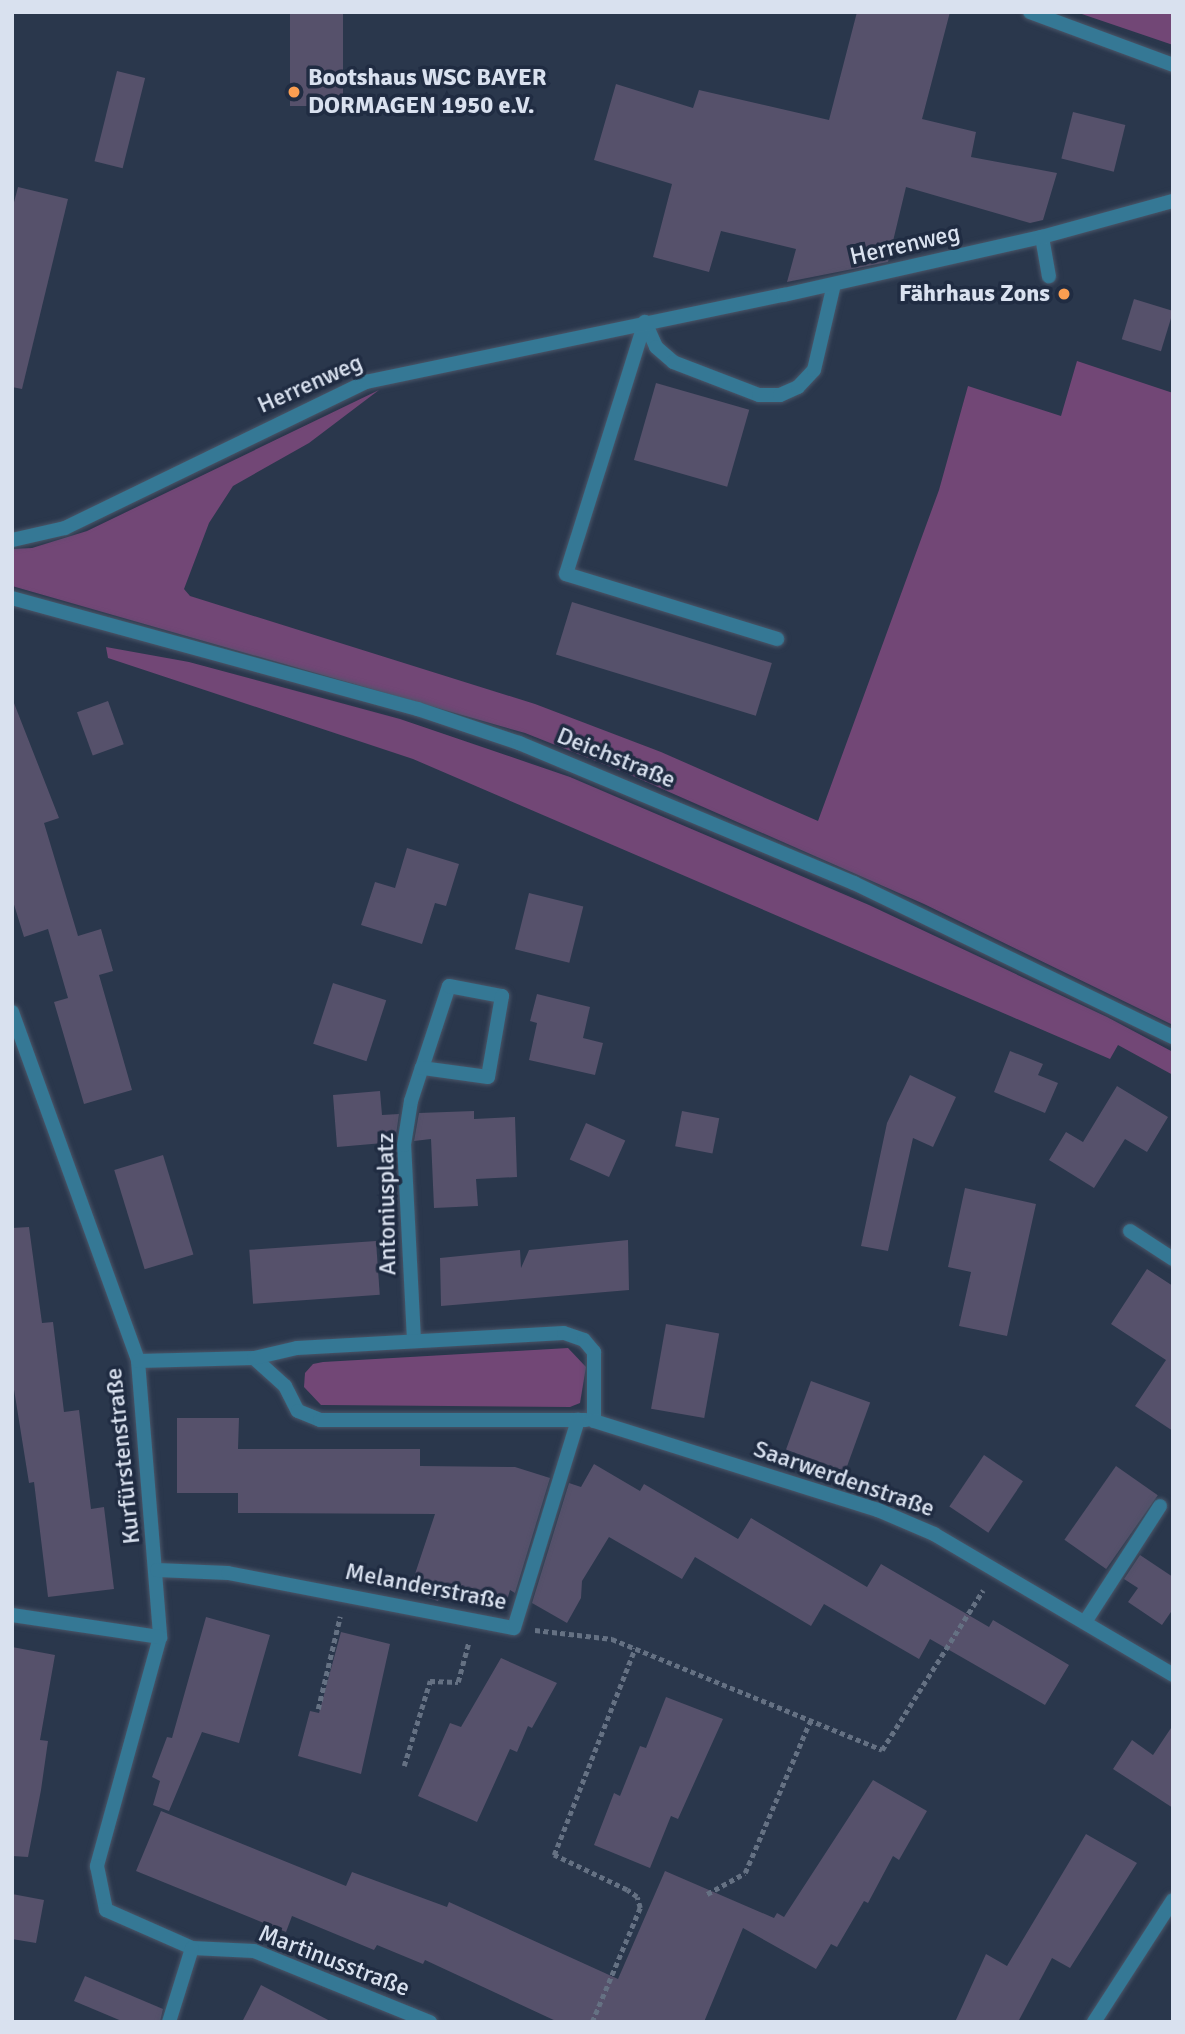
<!DOCTYPE html>
<meta charset="utf-8">
<style>
body{margin:0}
#map{position:relative;width:1185px;height:2034px;overflow:hidden;background:#2a374c;font-family:Signika,sans-serif}
div>[style]{position:absolute}
.green>*{inset:0;background:#724776}
.building>*{inset:0;background:#56516b;transform-origin:0 0}
.path>*{height:4.5px;margin-top:-2.25px;transform-origin:0;background:repeating-linear-gradient(90deg,#657183 0 5px,transparent 0 8.5px)}
.roads{filter:drop-shadow(0 0 2px #4a5669) drop-shadow(0 0 2px #4a5669)}
.lane>*{height:14px;margin:-7px;padding:0 7px;transform-origin:7px;border-radius:7px;background:#357895}
.street>*{height:14px;margin:-7px;padding:0 7px;transform-origin:7px;border-radius:7px;background:#357895}
.dots>*{width:19px;height:19px;translate:-50% -50%;box-sizing:border-box;border:4px solid #202c42;border-radius:50%}
span{translate:-50% -50%;white-space:nowrap;text-align:center;line-height:1.15;-webkit-text-stroke:7px #202c42;paint-order:stroke}
.poi-label{font-size:24px;color:#d9e1ef;font-weight:700}
.left{translate:0 -50%;text-align:left}
.right{translate:-100% -50%;text-align:right}
.street-label{font-size:24px;color:#d9e1ef}
.frame{position:absolute;inset:0;border:14px solid #d9e1ef;pointer-events:none}
</style>
<div id="map">
<div class="green">
<div style="clip-path:polygon(1076px 12px,1173px 12px,1173px 45px)"></div>
<div style="clip-path:polygon(1077px 361px,1173px 393px,1173px 1025px,924px 904px,626px 773px,525px 733px,12px 586px,12px 549px,32px 548px,87px 531px,379px 390px,309px 443px,233px 486px,209px 523px,184px 589px,190px 596px,535px 704px,661px 752px,818px 821px,939px 490px,968px 386px,1061px 416px)"></div>
<div style="clip-path:polygon(106px 647px,189px 662px,400px 719px,570px 777px,869px 905px,1107px 1017px,1173px 1052px,1173px 1075px,1118px 1045px,1110px 1059px,413px 759px,108px 658px)"></div>
<div style="clip-path:polygon(568px 1348px,586px 1367px,580px 1403px,570px 1407px,321px 1405px,304px 1387px,305px 1373px,313px 1364px,323px 1362px)"></div>
</div>
<div class="building">
<div style="left:290px;top:12px;width:53px;height:94px"></div>
<div style="clip-path:polygon(857px 12px,950px 12px,922px 119px,976px 132px,971px 157px,1057px 173px,1043px 220px,1030px 223px,906px 187px,888px 262px,787px 282px,796px 249px,721px 231px,709px 272px,653px 257px,672px 184px,594px 160px,616px 84px,693px 108px,699px 90px,829px 120px)"></div>
<div style="left:117px;top:71px;width:29px;height:93px;rotate:14deg"></div>
<div style="left:1073px;top:112px;width:54px;height:48px;rotate:14deg"></div>
<div style="clip-path:polygon(18px 187px,68px 199px,22px 389px,12px 387px,12px 210px)"></div>
<div style="left:1134px;top:299px;width:41px;height:42px;rotate:17deg"></div>
<div style="left:656px;top:383px;width:97px;height:80px;rotate:16deg"></div>
<div style="left:572px;top:602px;width:209px;height:55px;rotate:17deg"></div>
<div style="clip-path:polygon(12px 698px,59px 818px,44px 823px,78px 936px,101px 929px,113px 971px,99px 975px,132px 1090px,84px 1104px,54px 1002px,68px 998px,48px 929px,24px 937px,12px 898px)"></div>
<div style="left:108px;top:701px;width:46px;height:33px;rotate:70deg"></div>
<div style="clip-path:polygon(407px 848px,459px 864px,446px 906px,435px 903px,422px 944px,361px 925px,375px 882px,395px 888px)"></div>
<div style="left:529px;top:893px;width:56px;height:58px;rotate:14deg"></div>
<div style="left:333px;top:983px;width:56px;height:64px;rotate:18deg"></div>
<div style="clip-path:polygon(537px 994px,590px 1007px,583px 1038px,603px 1043px,595px 1075px,529px 1060px,537px 1023px,530px 1021px)"></div>
<div style="clip-path:polygon(1010px 1051px,1043px 1064px,1038px 1075px,1058px 1083px,1045px 1113px,994px 1092px)"></div>
<div style="clip-path:polygon(910px 1075px,956px 1097px,933px 1147px,913px 1138px,888px 1251px,861px 1246px,887px 1123px)"></div>
<div style="clip-path:polygon(1117px 1086px,1168px 1117px,1147px 1152px,1125px 1139px,1094px 1188px,1049px 1160px,1066px 1132px,1083px 1142px)"></div>
<div style="clip-path:polygon(380px 1091px,382px 1115px,399px 1114px,395px 1142px,337px 1147px,333px 1095px)"></div>
<div style="clip-path:polygon(474px 1111px,474px 1119px,515px 1117px,517px 1177px,476px 1179px,478px 1206px,434px 1208px,431px 1139px,414px 1141px,419px 1113px)"></div>
<div style="left:682px;top:1111px;width:38px;height:36px;rotate:11deg"></div>
<div style="left:586px;top:1123px;width:43px;height:40px;rotate:24deg"></div>
<div style="left:163px;top:1155px;width:104px;height:51px;rotate:73deg"></div>
<div style="clip-path:polygon(965px 1188px,1036px 1204px,1007px 1336px,959px 1326px,971px 1272px,948px 1267px)"></div>
<div style="clip-path:polygon(29px 1227px,42px 1323px,53px 1322px,64px 1412px,79px 1410px,91px 1509px,104px 1507px,114px 1589px,48px 1597px,34px 1482px,29px 1483px,12px 1377px,12px 1228px)"></div>
<div style="clip-path:polygon(628px 1240px,629px 1290px,441px 1306px,440px 1258px,520px 1250px,521px 1268px,529px 1250px)"></div>
<div style="left:376px;top:1241px;width:54px;height:127px;rotate:86deg"></div>
<div style="clip-path:polygon(1147px 1269px,1173px 1286px,1173px 1431px,1135px 1406px,1166px 1360px,1111px 1324px)"></div>
<div style="left:666px;top:1324px;width:54px;height:86px;rotate:10deg"></div>
<div style="left:811px;top:1381px;width:63px;height:73px;rotate:20deg"></div>
<div style="clip-path:polygon(177px 1418px,239px 1418px,238px 1449px,420px 1449px,420px 1466px,515px 1467px,550px 1478px,515px 1593px,510px 1590px,504px 1611px,441px 1592px,438px 1601px,409px 1592px,435px 1514px,238px 1513px,238px 1493px,177px 1493px)"></div>
<div style="left:984px;top:1455px;width:47px;height:62px;rotate:34deg"></div>
<div style="clip-path:polygon(594px 1464px,640px 1491px,644px 1484px,738px 1539px,751px 1518px,867px 1587px,881px 1564px,989px 1627px,993px 1620px,1069px 1665px,1045px 1705px,930px 1639px,919px 1659px,824px 1604px,811px 1626px,695px 1557px,682px 1579px,609px 1537px,582px 1581px,581px 1598px,567px 1623px,532px 1603px,569px 1483px,581px 1487px)"></div>
<div style="left:1116px;top:1466px;width:51px;height:90px;rotate:35deg"></div>
<div style="clip-path:polygon(1140px 1555px,1173px 1577px,1173px 1609px,1162px 1625px,1128px 1602px,1138px 1588px,1124px 1579px)"></div>
<div style="clip-path:polygon(206px 1617px,270px 1635px,239px 1743px,202px 1732px,169px 1811px,153px 1805px,160px 1781px,152px 1777px,167px 1737px,172px 1738px)"></div>
<div style="clip-path:polygon(341px 1632px,390px 1644px,361px 1774px,298px 1756px,310px 1711px,319px 1713px)"></div>
<div style="clip-path:polygon(12px 1647px,55px 1655px,40px 1740px,48px 1741px,41px 1790px,28px 1857px,12px 1856px)"></div>
<div style="clip-path:polygon(501px 1658px,557px 1683px,532px 1728px,528px 1726px,517px 1752px,510px 1749px,477px 1822px,418px 1796px,450px 1723px,461px 1727px)"></div>
<div style="clip-path:polygon(666px 1697px,723px 1719px,678px 1819px,671px 1816px,650px 1868px,594px 1845px,614px 1793px,620px 1796px,640px 1746px,646px 1748px)"></div>
<div style="clip-path:polygon(1173px 1725px,1173px 1808px,1113px 1769px,1132px 1740px,1153px 1755px)"></div>
<div style="clip-path:polygon(873px 1780px,927px 1811px,899px 1860px,893px 1856px,868px 1903px,864px 1901px,837px 1947px,831px 1944px,816px 1969px,743px 1928px,704px 2022px,558px 2022px,425px 1960px,423px 1964px,377px 1945px,374px 1950px,292px 1916px,286px 1932px,136px 1871px,161px 1811px,346px 1886px,352px 1872px,447px 1907px,449px 1902px,618px 1979px,665px 1871px,774px 1918px,777px 1913px,784px 1917px)"></div>
<div style="clip-path:polygon(1086px 1834px,1137px 1863px,1070px 1968px,1052px 1958px,1018px 2022px,955px 2022px,986px 1954px,1007px 1966px)"></div>
<div style="clip-path:polygon(12px 1894px,44px 1900px,36px 1943px,12px 1939px)"></div>
<div style="clip-path:polygon(85px 1976px,163px 2009px,160px 2022px,124px 2022px,74px 2001px)"></div>
<div style="clip-path:polygon(261px 1985px,332px 2022px,242px 2022px)"></div>
</div>
<div class="path">
<div style="left:535px;top:1630px;width:78px;rotate:6.7deg"></div>
<div style="left:612px;top:1639px;width:292px;rotate:22.3deg"></div>
<div style="left:882px;top:1750px;width:189px;rotate:-57.7deg"></div>
<div style="left:318px;top:1709px;width:95px;rotate:-76.6deg"></div>
<div style="left:404px;top:1766px;width:89px;rotate:-73deg"></div>
<div style="left:430px;top:1681px;width:28px;rotate:2deg"></div>
<div style="left:458px;top:1682px;width:42px;rotate:-75deg"></div>
<div style="left:707px;top:1894px;width:43px;rotate:-28.9deg"></div>
<div style="left:745px;top:1873px;width:165px;rotate:-66.8deg"></div>
<div style="left:592px;top:2022px;width:124px;rotate:-67.2deg"></div>
<div style="left:640px;top:1908px;width:11px;rotate:-105deg"></div>
<div style="left:637px;top:1897px;width:12px;rotate:-145deg"></div>
<div style="left:627px;top:1890px;width:81px;rotate:-154.4deg"></div>
<div style="left:554px;top:1855px;width:222px;rotate:-68.6deg"></div>
</div>
<div class="roads">
<div class="lane">
<div style="left:1030px;top:12px;width:153px;rotate:20.3deg"></div>
<div style="left:1042px;top:237px;width:40px;rotate:80deg"></div>
<div style="left:645px;top:322px;width:27px;rotate:66deg"></div>
<div style="left:656px;top:347px;width:23px;rotate:41deg"></div>
<div style="left:673px;top:362px;width:92px;rotate:21deg"></div>
<div style="left:759px;top:395px;width:21px"></div>
<div style="left:780px;top:395px;width:20px;rotate:-24deg"></div>
<div style="left:798px;top:387px;width:23px;rotate:-47deg"></div>
<div style="left:814px;top:370px;width:88px;rotate:-76.9deg"></div>
<div style="left:1130px;top:1231px;width:51px;rotate:33.1deg"></div>
<div style="left:1085px;top:1622px;width:138px;rotate:-57.1deg"></div>
</div>
<div class="street">
<div style="left:645px;top:322px;width:264px;rotate:107.4deg"></div>
<div style="left:566px;top:574px;width:221px;rotate:17.1deg"></div>
<div style="left:12px;top:540px;width:54px;rotate:-12.8deg"></div>
<div style="left:65px;top:528px;width:335px;rotate:-25.9deg"></div>
<div style="left:366px;top:382px;width:427px;rotate:-11.8deg"></div>
<div style="left:784px;top:295px;width:264px;rotate:-12.7deg"></div>
<div style="left:1042px;top:237px;width:136px;rotate:-15.4deg"></div>
<div style="left:12px;top:598px;width:421px;rotate:15.3deg"></div>
<div style="left:418px;top:709px;width:107px;rotate:18.6deg"></div>
<div style="left:519px;top:743px;width:363px;rotate:22.7deg"></div>
<div style="left:854px;top:883px;width:354px;rotate:25.8deg"></div>
<div style="left:12px;top:1012px;width:371px;rotate:70.1deg"></div>
<div style="left:138px;top:1361px;width:277px;rotate:85.4deg"></div>
<div style="left:160px;top:1637px;width:238px;rotate:105.4deg"></div>
<div style="left:97px;top:1866px;width:45px;rotate:78.4deg"></div>
<div style="left:106px;top:1910px;width:94px;rotate:23.8deg"></div>
<div style="left:192px;top:1948px;width:62px;rotate:2.8deg"></div>
<div style="left:254px;top:1951px;width:190px;rotate:22deg"></div>
<div style="left:414px;top:1340px;width:195px;rotate:-92.9deg"></div>
<div style="left:404px;top:1145px;width:45px;rotate:-81deg"></div>
<div style="left:411px;top:1101px;width:35px;rotate:-72deg"></div>
<div style="left:422px;top:1068px;width:86px;rotate:-71.8deg"></div>
<div style="left:449px;top:986px;width:54px;rotate:10.7deg"></div>
<div style="left:502px;top:996px;width:82px;rotate:99.8deg"></div>
<div style="left:488px;top:1077px;width:67px;rotate:-172.2deg"></div>
<div style="left:254px;top:1358px;width:42px;rotate:42.1deg"></div>
<div style="left:285px;top:1386px;width:28px;rotate:63deg"></div>
<div style="left:298px;top:1411px;width:24px;rotate:22deg"></div>
<div style="left:320px;top:1420px;width:266px"></div>
<div style="left:138px;top:1361px;width:116px;rotate:-1.5deg"></div>
<div style="left:254px;top:1358px;width:44px;rotate:-13.1deg"></div>
<div style="left:297px;top:1348px;width:267px;rotate:-3.2deg"></div>
<div style="left:564px;top:1333px;width:21px;rotate:19deg"></div>
<div style="left:584px;top:1340px;width:16px;rotate:50deg"></div>
<div style="left:594px;top:1352px;width:69px;rotate:90deg"></div>
<div style="left:594px;top:1421px;width:298px;rotate:17.4deg"></div>
<div style="left:878px;top:1510px;width:61px;rotate:23.2deg"></div>
<div style="left:934px;top:1534px;width:277px;rotate:30.5deg"></div>
<div style="left:157px;top:1570px;width:71px;rotate:2.4deg"></div>
<div style="left:228px;top:1573px;width:291px;rotate:10.9deg"></div>
<div style="left:514px;top:1628px;width:218px;rotate:-72.9deg"></div>
<div style="left:12px;top:1615px;width:150px;rotate:8.5deg"></div>
<div style="left:169px;top:2022px;width:77px;rotate:-72.7deg"></div>
<div style="left:1094px;top:2022px;width:145px;rotate:-57.1deg"></div>
</div>
</div>
<div class="dots">
<div style="left:294px;top:92px;background:#fb9e51"></div>
<div style="left:1064px;top:294px;background:#fb9e51"></div>
</div>
<div class="poi-label">
<span class="left" style="left:308px;top:92px">Bootshaus WSC BAYER<br>DORMAGEN 1950 e.V.</span>
<span class="right" style="left:1050px;top:294px">Fährhaus Zons</span>
</div>
<div class="street-label">
<span style="left:905px;top:245px;rotate:-13deg">Herrenweg</span>
<span style="left:310px;top:384px;rotate:-24deg">Herrenweg</span>
<span style="left:616px;top:758px;rotate:22deg">Deichstraße</span>
<span style="left:387px;top:1204px;rotate:-91deg">Antoniusplatz</span>
<span style="left:123px;top:1456px;rotate:-96deg">Kurfürstenstraße</span>
<span style="left:844px;top:1479px;rotate:19deg">Saarwerdenstraße</span>
<span style="left:426px;top:1587px;rotate:11deg">Melanderstraße</span>
<span style="left:334px;top:1961px;rotate:21deg">Martinusstraße</span>
</div>
<div class="frame"></div>
</div>
